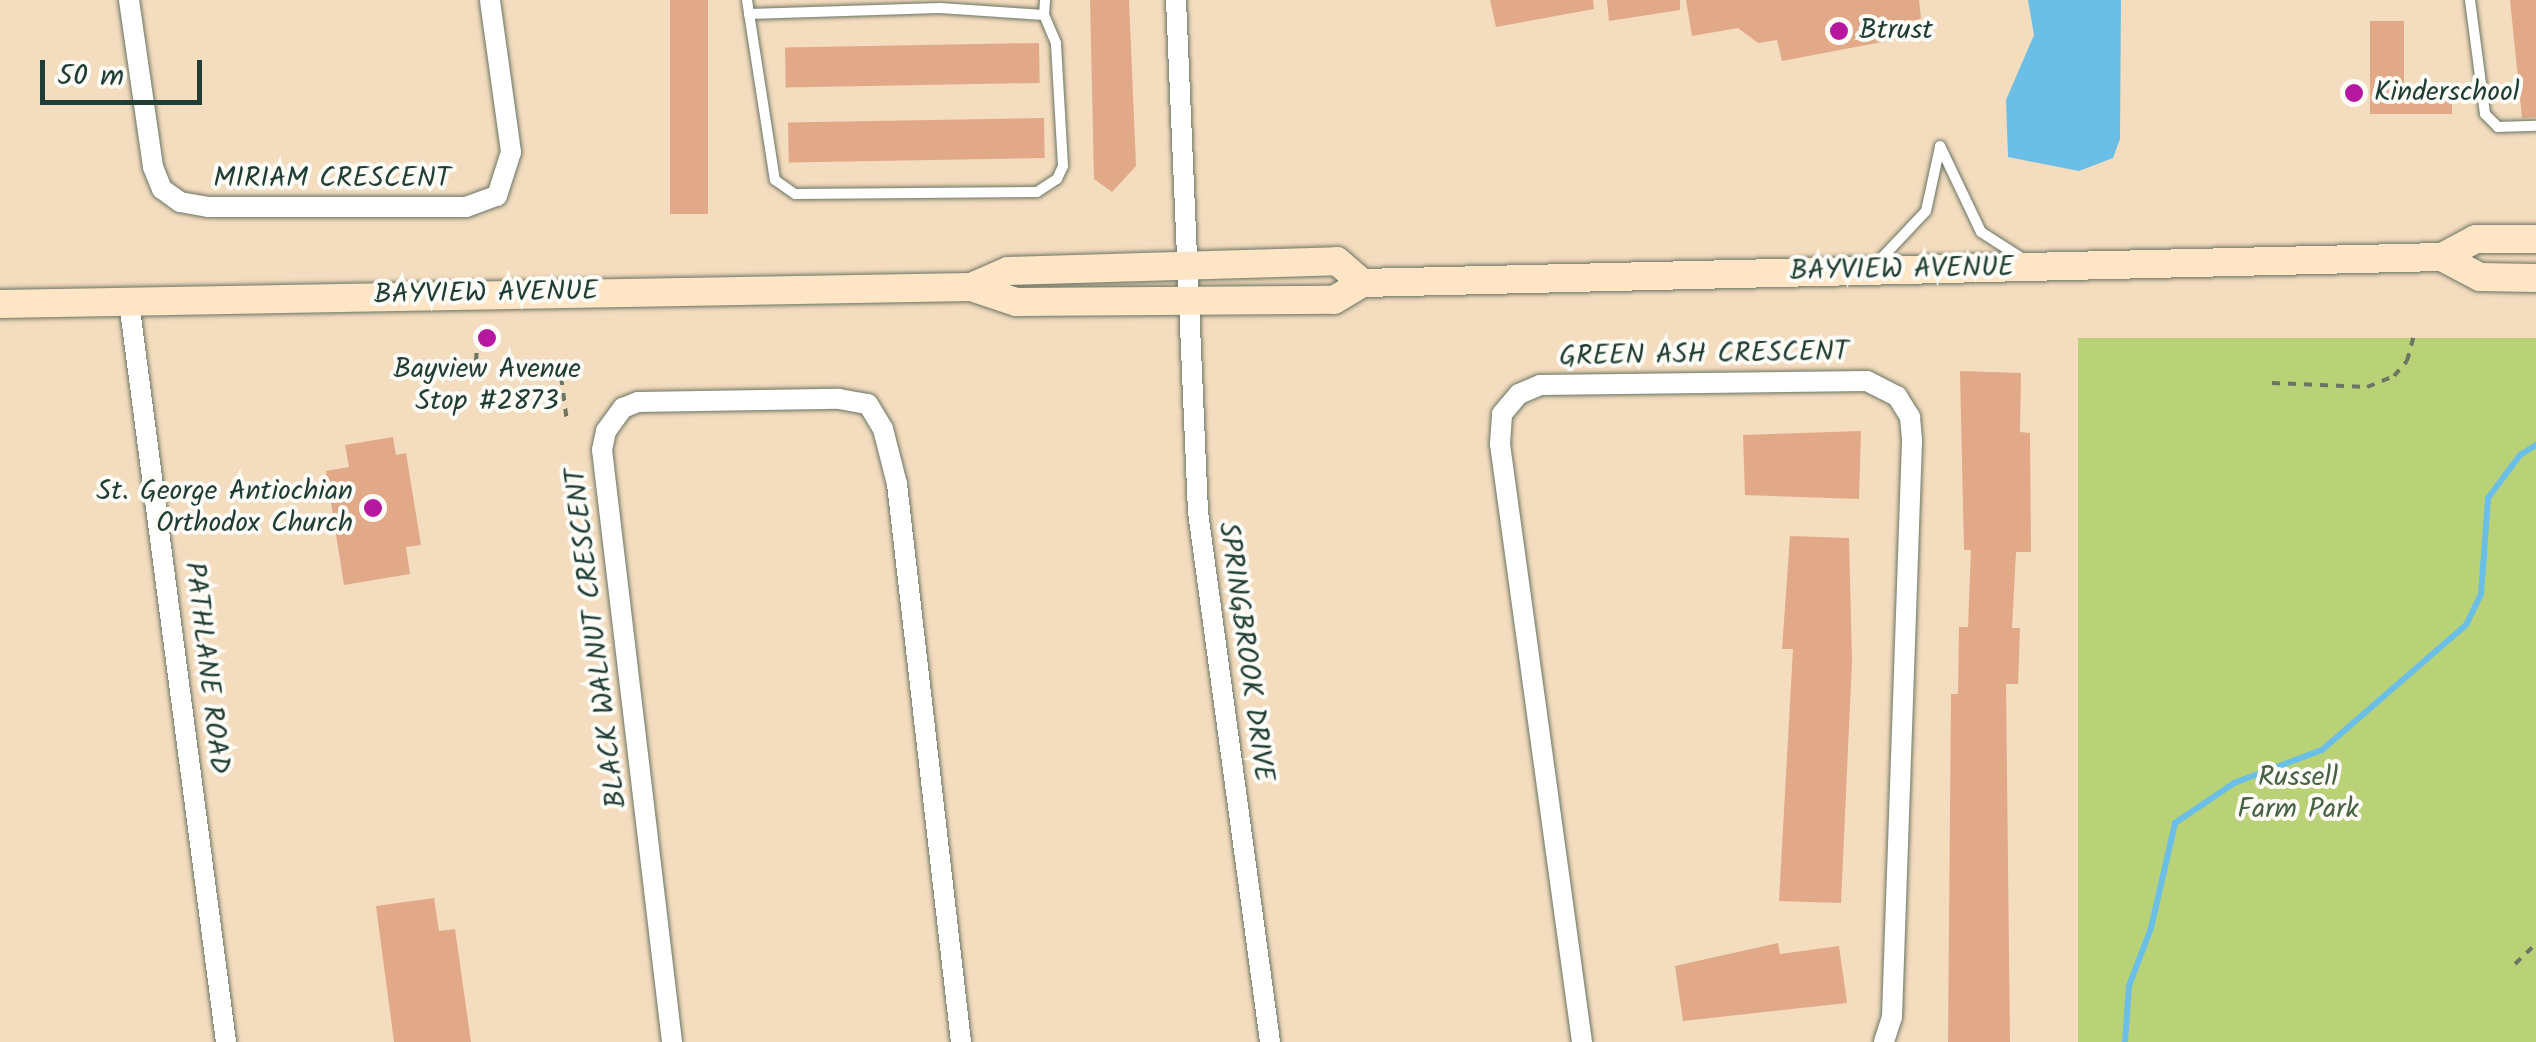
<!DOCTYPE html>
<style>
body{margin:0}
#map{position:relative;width:2536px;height:1042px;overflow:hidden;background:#f4dcbe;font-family:Kalam,sans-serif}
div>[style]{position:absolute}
.green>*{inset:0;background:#bad277;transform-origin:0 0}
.water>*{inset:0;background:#6bbfe7}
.stream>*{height:6px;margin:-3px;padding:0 3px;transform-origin:3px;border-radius:3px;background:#6bbfe7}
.building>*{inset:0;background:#e2a989;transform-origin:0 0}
.path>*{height:4px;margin-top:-2px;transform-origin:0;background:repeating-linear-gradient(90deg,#6a7564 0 8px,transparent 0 16px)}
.roads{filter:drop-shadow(0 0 2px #6a7564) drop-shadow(0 0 2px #6a7564)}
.lane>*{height:10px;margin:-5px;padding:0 5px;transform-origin:5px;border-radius:5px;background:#fff}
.street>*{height:20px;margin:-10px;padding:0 10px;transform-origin:10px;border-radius:10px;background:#fff}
.secondary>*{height:28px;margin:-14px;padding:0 14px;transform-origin:14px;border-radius:14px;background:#fee5c5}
.dots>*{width:28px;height:28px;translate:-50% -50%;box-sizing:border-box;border:5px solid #fdfcf7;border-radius:50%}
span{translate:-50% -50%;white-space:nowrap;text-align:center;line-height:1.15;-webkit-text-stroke:8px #fdfcf7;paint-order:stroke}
.poi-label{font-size:28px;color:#1f3d34}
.left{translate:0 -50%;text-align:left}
.right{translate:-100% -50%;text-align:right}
.street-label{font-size:28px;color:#1f3d34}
.park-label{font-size:28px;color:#466245}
.scale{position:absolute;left:40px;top:60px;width:162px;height:45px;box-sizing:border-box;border:5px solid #1f3d34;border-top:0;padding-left:12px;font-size:30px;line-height:35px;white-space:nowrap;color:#1f3d34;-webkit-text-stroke:8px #fdfcf7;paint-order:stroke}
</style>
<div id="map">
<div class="green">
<div style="left:2536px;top:338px;width:704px;height:458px;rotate:90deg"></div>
</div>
<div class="water">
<div style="clip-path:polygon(2028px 0,2121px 0,2120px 139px,2113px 158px,2079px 171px,2008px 157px,2006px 100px,2034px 35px)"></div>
</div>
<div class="stream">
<div style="left:2125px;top:1042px;width:56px;rotate:-85.9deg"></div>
<div style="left:2129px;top:986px;width:62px;rotate:-69.2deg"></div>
<div style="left:2151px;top:928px;width:108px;rotate:-77.1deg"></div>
<div style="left:2175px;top:823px;width:71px;rotate:-34.1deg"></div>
<div style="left:2234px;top:783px;width:94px;rotate:-20.6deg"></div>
<div style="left:2322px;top:750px;width:191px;rotate:-41deg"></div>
<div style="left:2466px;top:625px;width:34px;rotate:-64deg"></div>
<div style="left:2481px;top:594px;width:96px;rotate:-85.8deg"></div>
<div style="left:2488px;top:498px;width:54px;rotate:-53.3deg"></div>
<div style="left:2520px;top:455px;width:19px;rotate:-32deg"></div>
</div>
<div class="building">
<div style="left:670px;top:0;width:38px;height:214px"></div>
<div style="clip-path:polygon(1090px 0,1129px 0,1136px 166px,1112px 192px,1094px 179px)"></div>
<div style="clip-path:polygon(1490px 0,1593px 0,1594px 9px,1496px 27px)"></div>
<div style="clip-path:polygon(1607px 0,1680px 0,1680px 10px,1609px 21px)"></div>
<div style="clip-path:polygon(1686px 0,1919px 0,1921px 19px,1903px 22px,1903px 38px,1782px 61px,1777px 40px,1758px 43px,1738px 28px,1692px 36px)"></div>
<div style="clip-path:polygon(2510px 0,2536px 0,2536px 117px,2522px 118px)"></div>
<div style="clip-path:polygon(2370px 21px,2404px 21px,2404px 87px,2452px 87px,2452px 114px,2370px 114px)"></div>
<div style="left:1039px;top:43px;width:40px;height:254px;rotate:89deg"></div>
<div style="left:1044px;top:118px;width:40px;height:256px;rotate:89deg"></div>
<div style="clip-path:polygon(1960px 371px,2021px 373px,2020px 432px,2030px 433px,2031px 552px,2016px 552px,2012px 628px,2020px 628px,2018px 684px,2006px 684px,2010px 1042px,1948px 1042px,1951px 694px,1958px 694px,1959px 627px,1968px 627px,1971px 550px,1964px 550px)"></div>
<div style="clip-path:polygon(1861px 431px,1859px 499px,1745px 495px,1743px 435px)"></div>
<div style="clip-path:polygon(393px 437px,396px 455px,406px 453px,421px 545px,406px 547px,410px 574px,344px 585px,326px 471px,349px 467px,345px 445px)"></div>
<div style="clip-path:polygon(1790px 536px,1849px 538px,1852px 661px,1841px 903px,1779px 901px,1793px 649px,1782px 649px)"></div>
<div style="clip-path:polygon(434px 898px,439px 931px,455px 929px,471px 1042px,394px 1042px,376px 906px)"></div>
<div style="clip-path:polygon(1778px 943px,1780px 954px,1839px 946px,1847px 1003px,1683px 1021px,1675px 966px)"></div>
</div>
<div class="path">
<div style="left:476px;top:361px;width:28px;rotate:-86deg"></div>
<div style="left:559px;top:361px;width:62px;rotate:82.5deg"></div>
<div style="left:2272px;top:383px;width:95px;rotate:2.4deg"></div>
<div style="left:2367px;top:387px;width:29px;rotate:-22deg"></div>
<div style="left:2394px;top:376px;width:20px;rotate:-49deg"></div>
<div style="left:2407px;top:361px;width:27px;rotate:-75deg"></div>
<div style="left:2515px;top:964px;width:29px;rotate:-44deg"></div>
</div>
<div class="roads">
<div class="lane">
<div style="left:747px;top:0;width:182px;rotate:81.2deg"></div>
<div style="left:775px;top:180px;width:24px;rotate:35deg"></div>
<div style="left:795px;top:194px;width:242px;rotate:-0.5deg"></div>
<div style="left:1037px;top:192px;width:24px;rotate:-33deg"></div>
<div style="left:1057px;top:179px;width:14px;rotate:-65deg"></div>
<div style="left:1063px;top:166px;width:123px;rotate:-93.3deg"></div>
<div style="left:1056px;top:43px;width:30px;rotate:-113deg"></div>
<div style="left:1044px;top:15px;width:15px;rotate:-86deg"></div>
<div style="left:2470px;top:0;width:115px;rotate:82.5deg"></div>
<div style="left:2485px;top:114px;width:18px;rotate:45deg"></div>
<div style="left:2498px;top:127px;width:38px;rotate:-2deg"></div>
<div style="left:749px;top:14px;width:191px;rotate:-1.8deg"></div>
<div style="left:940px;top:8px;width:104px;rotate:3.9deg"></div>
<div style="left:1940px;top:146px;width:95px;rotate:64.5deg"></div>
<div style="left:1981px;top:232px;width:50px;rotate:32.7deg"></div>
<div style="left:1877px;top:263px;width:71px;rotate:-46.7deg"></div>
<div style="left:1926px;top:211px;width:66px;rotate:-77.7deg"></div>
</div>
<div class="street">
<div style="left:129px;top:0;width:169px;rotate:81.8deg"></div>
<div style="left:153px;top:167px;width:24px;rotate:68deg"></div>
<div style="left:162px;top:189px;width:22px;rotate:36deg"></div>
<div style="left:180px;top:202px;width:28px;rotate:10deg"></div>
<div style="left:208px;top:207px;width:258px"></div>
<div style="left:466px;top:207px;width:33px;rotate:-20deg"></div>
<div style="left:497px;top:196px;width:46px;rotate:-72.3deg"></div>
<div style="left:511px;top:152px;width:153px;rotate:-97.9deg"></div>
<div style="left:1176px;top:0;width:512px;rotate:87.54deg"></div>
<div style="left:1198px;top:512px;width:535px;rotate:82.26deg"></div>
<div style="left:129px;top:302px;width:746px;rotate:82.53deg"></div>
<div style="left:672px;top:1042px;width:596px;rotate:-96.74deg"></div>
<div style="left:602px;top:450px;width:19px;rotate:-78deg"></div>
<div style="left:606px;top:431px;width:29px;rotate:-54deg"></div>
<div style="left:623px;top:408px;width:16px;rotate:-22deg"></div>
<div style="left:638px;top:402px;width:201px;rotate:-0.9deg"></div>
<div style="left:839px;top:399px;width:29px;rotate:10deg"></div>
<div style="left:868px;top:404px;width:29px;rotate:59deg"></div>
<div style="left:883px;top:429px;width:57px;rotate:75.7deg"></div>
<div style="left:897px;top:484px;width:562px;rotate:83.46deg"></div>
<div style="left:1582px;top:1042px;width:604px;rotate:-97.81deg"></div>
<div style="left:1500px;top:444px;width:30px;rotate:-86deg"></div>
<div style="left:1502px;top:414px;width:26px;rotate:-50deg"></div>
<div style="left:1519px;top:394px;width:23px;rotate:-23deg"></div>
<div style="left:1540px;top:385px;width:327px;rotate:-0.7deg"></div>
<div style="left:1867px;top:381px;width:34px;rotate:27deg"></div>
<div style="left:1897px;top:396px;width:25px;rotate:58deg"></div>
<div style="left:1910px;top:417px;width:24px;rotate:85deg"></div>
<div style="left:1912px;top:441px;width:576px;rotate:91.99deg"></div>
<div style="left:1892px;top:1017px;width:26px;rotate:108deg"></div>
</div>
<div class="secondary">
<div style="left:2442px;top:257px;width:43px;rotate:27.8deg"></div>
<div style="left:2480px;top:277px;width:56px;rotate:1deg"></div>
<div style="left:971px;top:287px;width:40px;rotate:-23.4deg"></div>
<div style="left:1008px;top:271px;width:329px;rotate:-1.7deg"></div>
<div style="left:1337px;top:261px;width:33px;rotate:41deg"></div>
<div style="left:0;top:304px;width:971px;rotate:-1deg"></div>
<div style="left:971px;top:287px;width:47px;rotate:18.4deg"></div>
<div style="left:1016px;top:302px;width:318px;rotate:-0.4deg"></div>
<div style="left:1334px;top:300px;width:33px;rotate:-31deg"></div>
<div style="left:1362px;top:283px;width:1080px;rotate:-1.38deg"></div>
<div style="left:2442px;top:257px;width:38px;rotate:-28deg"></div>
<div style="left:2476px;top:239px;width:60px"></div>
</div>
</div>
<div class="dots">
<div style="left:1839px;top:31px;background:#b5179e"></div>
<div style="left:2354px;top:93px;background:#b5179e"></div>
<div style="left:487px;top:338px;background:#b5179e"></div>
<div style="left:373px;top:508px;background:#b5179e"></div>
</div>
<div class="poi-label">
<span class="left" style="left:1859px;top:31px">Btrust</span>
<span class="left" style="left:2374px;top:93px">Kinderschool</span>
<span style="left:487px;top:386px">Bayview Avenue<br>Stop #2873</span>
<span class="right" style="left:353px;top:508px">St. George Antiochian<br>Orthodox Church</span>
</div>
<div class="street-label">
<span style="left:332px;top:179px">MIRIAM CRESCENT</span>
<span style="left:1902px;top:270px;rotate:-1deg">BAYVIEW AVENUE</span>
<span style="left:486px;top:294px;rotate:-1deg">BAYVIEW AVENUE</span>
<span style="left:1704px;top:355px;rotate:-1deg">GREEN ASH CRESCENT</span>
<span style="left:597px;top:638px;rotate:-97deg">BLACK WALNUT CRESCENT</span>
<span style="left:1245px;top:652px;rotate:82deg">SPRINGBROOK DRIVE</span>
<span style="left:206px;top:668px;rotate:83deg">PATHLANE ROAD</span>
</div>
<div class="park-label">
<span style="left:2298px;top:794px">Russell<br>Farm Park</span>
</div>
<div class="scale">50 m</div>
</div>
